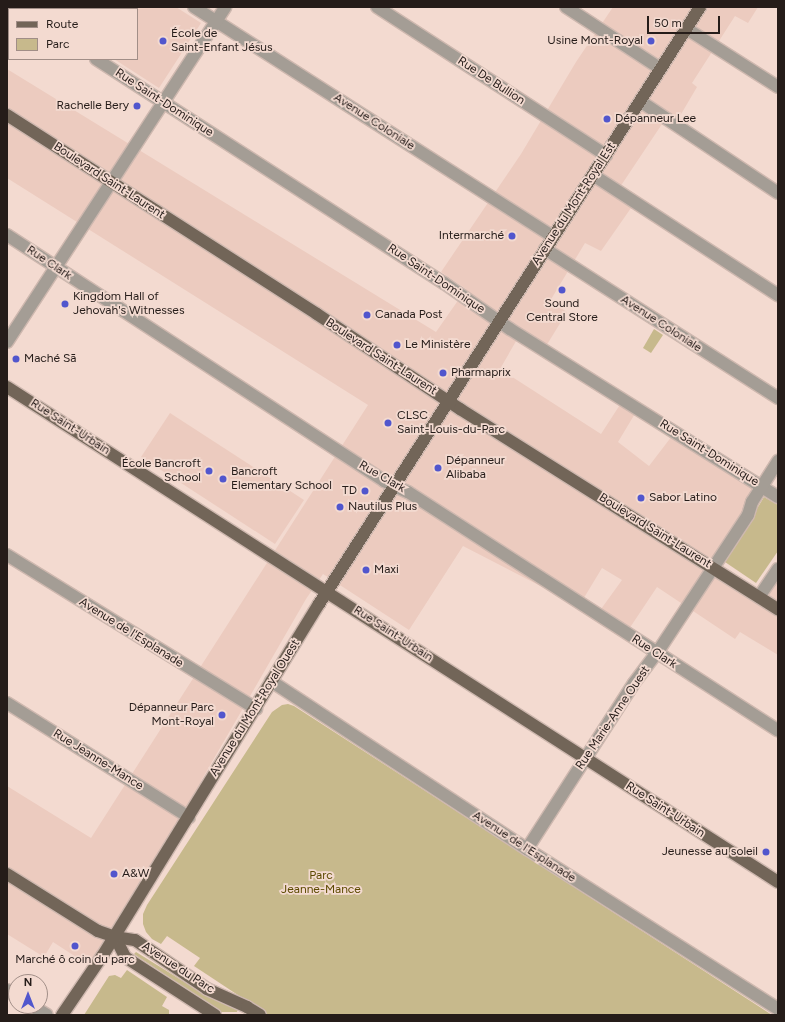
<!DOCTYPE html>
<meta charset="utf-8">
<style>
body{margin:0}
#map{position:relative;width:785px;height:1022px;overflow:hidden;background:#f3dad0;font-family:Figtree,sans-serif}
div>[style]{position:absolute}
.built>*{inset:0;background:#eccbbf}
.green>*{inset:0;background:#c7b98c}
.roads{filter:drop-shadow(1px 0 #ceb8af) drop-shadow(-1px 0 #ceb8af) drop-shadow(0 1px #ceb8af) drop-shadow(0 -1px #ceb8af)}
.minor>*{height:12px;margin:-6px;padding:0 6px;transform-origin:6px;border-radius:6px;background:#a49d95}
.major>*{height:12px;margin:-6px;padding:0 6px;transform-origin:6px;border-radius:6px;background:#726558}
.dots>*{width:11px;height:11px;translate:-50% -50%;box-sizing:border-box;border:2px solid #f3dad0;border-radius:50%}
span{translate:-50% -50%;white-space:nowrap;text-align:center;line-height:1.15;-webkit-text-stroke:3.5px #f3dad0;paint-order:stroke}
.poi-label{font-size:12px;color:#251c19}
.left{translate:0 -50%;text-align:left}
.right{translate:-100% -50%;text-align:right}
.street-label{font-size:12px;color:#251c19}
.park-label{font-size:12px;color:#5c4a01}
.frame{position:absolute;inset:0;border:8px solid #251c19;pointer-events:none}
.legend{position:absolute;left:8px;top:8px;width:130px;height:52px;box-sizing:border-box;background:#f3dad0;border:1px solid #a18e87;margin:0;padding:5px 7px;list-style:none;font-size:12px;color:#251c19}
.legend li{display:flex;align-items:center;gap:8px;height:20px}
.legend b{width:20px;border:1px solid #a18e87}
.north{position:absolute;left:8px;top:974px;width:40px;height:40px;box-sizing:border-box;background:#f3dad0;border:1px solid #a18e87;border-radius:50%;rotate:0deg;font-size:11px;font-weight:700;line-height:16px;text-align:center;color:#251c19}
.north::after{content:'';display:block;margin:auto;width:14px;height:18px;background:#5156cd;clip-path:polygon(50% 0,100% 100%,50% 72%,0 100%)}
.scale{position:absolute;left:647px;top:16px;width:73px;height:18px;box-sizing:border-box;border:2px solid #251c19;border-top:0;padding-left:5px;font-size:12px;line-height:14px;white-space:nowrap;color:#251c19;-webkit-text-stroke:3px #f3dad0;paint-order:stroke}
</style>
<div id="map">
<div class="built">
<div style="clip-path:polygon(33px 7px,176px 7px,201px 23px,159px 88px,114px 59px,137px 59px,137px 9px,36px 9px)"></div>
<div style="clip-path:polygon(613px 7px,758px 7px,748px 23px,735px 16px,692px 83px,697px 87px,677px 121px,668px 115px,620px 187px,638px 198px,601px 251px,585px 243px,550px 301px,567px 312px,543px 351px,519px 336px,500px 369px,601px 434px,625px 397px,639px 407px,618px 442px,649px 466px,672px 436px,757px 488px,705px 568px,761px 603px,778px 575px,778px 655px,740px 632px,735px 639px,657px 587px,625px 635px,596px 616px,622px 580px,602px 568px,579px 606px,463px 546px,409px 630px,323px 574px,306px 599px,201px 781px,189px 817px,93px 968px,53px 942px,44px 957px,7px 934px,7px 786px,91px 838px,368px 405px,7px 178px,7px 69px,436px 332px,466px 289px,441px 272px,521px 154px,576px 62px)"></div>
<div style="clip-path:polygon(170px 413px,304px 500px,275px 544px,141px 457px)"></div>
</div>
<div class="green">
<div style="clip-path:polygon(654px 329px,663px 335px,651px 353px,643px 348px)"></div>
<div style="clip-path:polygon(764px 497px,778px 505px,778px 551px,756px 583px,725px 562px)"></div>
<div style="clip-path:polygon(288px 704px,294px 706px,772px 1015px,268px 1015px,194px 966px,200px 958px,167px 936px,161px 944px,152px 939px,146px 932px,143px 924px,143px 914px,147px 905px,272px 712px,282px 705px)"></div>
<div style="clip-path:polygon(136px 952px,207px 996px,238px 1009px,237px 1012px,221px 1012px,134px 954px)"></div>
<div style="clip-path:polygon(127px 970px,167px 997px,162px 1006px,169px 1010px,169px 1015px,84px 1015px,109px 976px,115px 975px,121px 978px)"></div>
</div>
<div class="roads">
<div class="minor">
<div style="left:16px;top:7px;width:4px;rotate:34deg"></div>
<div style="left:194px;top:7px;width:426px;rotate:32.6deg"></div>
<div style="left:377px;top:7px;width:273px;rotate:32.9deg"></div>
<div style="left:566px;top:7px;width:113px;rotate:33.1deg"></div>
<div style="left:687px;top:29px;width:108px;rotate:32.5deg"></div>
<div style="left:96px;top:59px;width:414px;rotate:32.8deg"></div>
<div style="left:444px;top:283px;width:80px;rotate:34.9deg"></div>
<div style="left:510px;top:329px;width:316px;rotate:32.1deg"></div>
<div style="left:640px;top:101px;width:166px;rotate:33.7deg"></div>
<div style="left:593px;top:175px;width:221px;rotate:33deg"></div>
<div style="left:7px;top:235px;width:450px;rotate:33.1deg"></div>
<div style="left:384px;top:481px;width:26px;rotate:25deg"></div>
<div style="left:408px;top:492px;width:440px;rotate:32.8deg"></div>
<div style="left:545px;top:249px;width:277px;rotate:32.6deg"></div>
<div style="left:7px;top:342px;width:400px;rotate:-56.9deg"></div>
<div style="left:7px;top:555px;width:293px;rotate:31.7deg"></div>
<div style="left:759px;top:597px;width:34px;rotate:-56deg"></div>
<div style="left:271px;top:681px;width:306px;rotate:33.3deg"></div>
<div style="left:527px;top:849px;width:298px;rotate:32.5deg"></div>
<div style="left:7px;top:703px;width:215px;rotate:32.1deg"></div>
<div style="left:527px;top:849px;width:197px;rotate:-57.2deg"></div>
<div style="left:634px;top:683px;width:38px;rotate:-53deg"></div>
<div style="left:657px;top:653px;width:165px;rotate:-56.6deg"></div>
<div style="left:748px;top:515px;width:14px;rotate:-73deg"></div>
<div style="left:752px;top:502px;width:49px;rotate:-57.6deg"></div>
<div style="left:7px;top:990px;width:11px;rotate:34deg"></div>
<div style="left:32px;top:1006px;width:17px;rotate:31deg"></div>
</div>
<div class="major">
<div style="left:7px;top:115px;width:368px;rotate:32.7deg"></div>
<div style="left:317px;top:314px;width:172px;rotate:33.6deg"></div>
<div style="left:460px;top:409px;width:376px;rotate:32.2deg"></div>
<div style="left:7px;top:387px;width:916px;rotate:32.7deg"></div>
<div style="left:7px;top:874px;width:107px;rotate:32.1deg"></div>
<div style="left:98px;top:931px;width:18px;rotate:19deg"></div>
<div style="left:115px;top:937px;width:20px;rotate:9deg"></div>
<div style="left:135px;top:940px;width:87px;rotate:34.2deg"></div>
<div style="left:207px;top:989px;width:44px;rotate:24.2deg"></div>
<div style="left:247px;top:1007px;width:15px;rotate:32deg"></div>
<div style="left:115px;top:937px;width:22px;rotate:63deg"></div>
<div style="left:125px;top:957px;width:107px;rotate:32.8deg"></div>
<div style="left:62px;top:1015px;width:73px;rotate:-55.7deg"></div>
<div style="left:103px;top:955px;width:412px;rotate:-58.4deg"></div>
<div style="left:319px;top:604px;width:708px;rotate:-57.45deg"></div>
</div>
</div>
<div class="dots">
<div style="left:163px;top:41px;background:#5156cd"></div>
<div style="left:651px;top:41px;background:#5156cd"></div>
<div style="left:137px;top:106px;background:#5156cd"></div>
<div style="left:607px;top:119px;background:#5156cd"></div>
<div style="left:512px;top:236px;background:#5156cd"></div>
<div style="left:562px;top:290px;background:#5156cd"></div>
<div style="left:65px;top:304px;background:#5156cd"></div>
<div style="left:367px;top:315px;background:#5156cd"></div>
<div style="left:397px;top:345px;background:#5156cd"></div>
<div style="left:16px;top:359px;background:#5156cd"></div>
<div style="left:443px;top:373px;background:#5156cd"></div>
<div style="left:388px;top:423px;background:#5156cd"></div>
<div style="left:438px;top:468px;background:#5156cd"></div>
<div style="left:209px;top:471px;background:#5156cd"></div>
<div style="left:223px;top:479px;background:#5156cd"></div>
<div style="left:365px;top:491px;background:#5156cd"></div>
<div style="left:641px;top:498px;background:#5156cd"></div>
<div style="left:340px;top:507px;background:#5156cd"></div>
<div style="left:366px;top:570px;background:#5156cd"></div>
<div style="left:222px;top:715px;background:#5156cd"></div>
<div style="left:766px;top:852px;background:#5156cd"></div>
<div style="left:114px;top:874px;background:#5156cd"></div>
<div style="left:75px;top:946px;background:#5156cd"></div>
</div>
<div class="poi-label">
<span class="left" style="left:171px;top:41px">École de<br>Saint-Enfant Jésus</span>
<span class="right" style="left:643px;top:41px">Usine Mont-Royal</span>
<span class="right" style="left:129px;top:106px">Rachelle Bery</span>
<span class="left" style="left:615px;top:119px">Dépanneur Lee</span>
<span class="right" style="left:504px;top:236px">Intermarché</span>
<span class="left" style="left:73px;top:304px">Kingdom Hall of<br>Jehovah's Witnesses</span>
<span style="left:562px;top:311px">Sound<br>Central Store</span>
<span class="left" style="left:375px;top:315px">Canada Post</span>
<span class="left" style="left:405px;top:345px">Le Ministère</span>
<span class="left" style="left:24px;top:359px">Maché Sā</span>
<span class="left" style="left:451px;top:373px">Pharmaprix</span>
<span class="left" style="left:397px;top:423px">CLSC<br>Saint-Louis-du-Parc</span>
<span class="left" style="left:446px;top:468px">Dépanneur<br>Alibaba</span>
<span class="right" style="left:201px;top:471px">École Bancroft<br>School</span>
<span class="left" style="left:231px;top:479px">Bancroft<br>Elementary School</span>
<span class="right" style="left:357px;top:491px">TD</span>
<span class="left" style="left:649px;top:498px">Sabor Latino</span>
<span class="left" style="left:348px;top:507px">Nautilus Plus</span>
<span class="left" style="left:374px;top:570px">Maxi</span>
<span class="right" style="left:214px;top:715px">Dépanneur Parc<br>Mont-Royal</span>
<span class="right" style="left:758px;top:852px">Jeunesse au soleil</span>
<span class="left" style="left:122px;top:874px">A&amp;W</span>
<span style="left:75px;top:960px">Marché ô coin du parc</span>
</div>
<div class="street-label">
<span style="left:491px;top:81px;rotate:33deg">Rue De Bullion</span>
<span style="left:164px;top:103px;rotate:33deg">Rue Saint-Dominique</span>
<span style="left:374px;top:122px;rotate:33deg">Avenue Coloniale</span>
<span style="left:109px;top:181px;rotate:33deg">Boulevard Saint-Laurent</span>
<span style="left:574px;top:204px;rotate:-57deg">Avenue du Mont-Royal Est</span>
<span style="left:49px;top:263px;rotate:34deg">Rue Clark</span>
<span style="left:436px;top:279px;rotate:34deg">Rue Saint-Dominique</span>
<span style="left:661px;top:324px;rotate:33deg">Avenue Coloniale</span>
<span style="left:381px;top:357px;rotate:33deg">Boulevard Saint-Laurent</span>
<span style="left:70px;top:427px;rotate:33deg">Rue Saint-Urbain</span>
<span style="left:709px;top:453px;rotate:32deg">Rue Saint-Dominique</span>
<span style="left:382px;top:477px;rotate:30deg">Rue Clark</span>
<span style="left:655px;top:531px;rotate:32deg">Boulevard Saint-Laurent</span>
<span style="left:131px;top:633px;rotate:32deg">Avenue de l'Esplanade</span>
<span style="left:393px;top:634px;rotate:33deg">Rue Saint-Urbain</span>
<span style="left:654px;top:652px;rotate:33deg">Rue Clark</span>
<span style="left:255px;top:708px;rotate:-58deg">Avenue du Mont-Royal Ouest</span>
<span style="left:613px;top:718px;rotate:-56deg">Rue Marie-Anne Ouest</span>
<span style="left:98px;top:760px;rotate:32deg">Rue Jeanne-Mance</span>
<span style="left:665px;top:810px;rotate:33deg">Rue Saint-Urbain</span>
<span style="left:524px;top:847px;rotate:33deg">Avenue de l'Esplanade</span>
<span style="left:178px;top:968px;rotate:33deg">Avenue du Parc</span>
</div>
<div class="park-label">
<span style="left:321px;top:883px">Parc<br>Jeanne-Mance</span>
</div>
<div class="frame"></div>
<ul class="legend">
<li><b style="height:5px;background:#726558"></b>Route</li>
<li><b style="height:11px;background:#c7b98c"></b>Parc</li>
</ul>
<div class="north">N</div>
<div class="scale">50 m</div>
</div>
